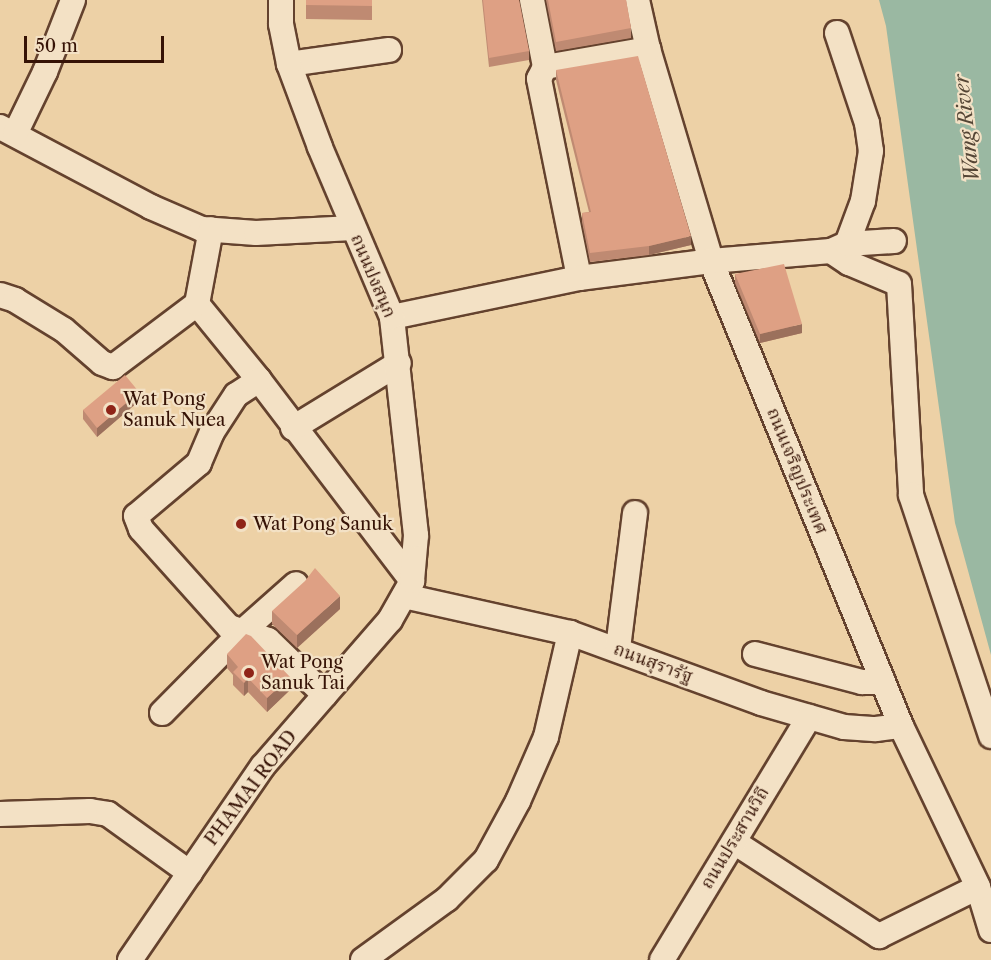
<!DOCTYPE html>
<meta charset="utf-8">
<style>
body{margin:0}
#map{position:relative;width:991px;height:960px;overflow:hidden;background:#edd1a6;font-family:"Libre Caslon Text","Noto Serif Thai",serif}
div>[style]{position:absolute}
.water>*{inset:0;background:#9ab8a2}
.roads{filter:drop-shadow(2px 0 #64422e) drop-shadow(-2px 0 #64422e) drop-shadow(0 2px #64422e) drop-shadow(0 -2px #64422e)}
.minor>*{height:24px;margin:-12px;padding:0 12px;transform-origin:12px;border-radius:12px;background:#f3e1c5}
.wall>*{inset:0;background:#bf8a72}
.shaded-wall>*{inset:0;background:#9b705c}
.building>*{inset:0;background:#dea084}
.dots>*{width:16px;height:16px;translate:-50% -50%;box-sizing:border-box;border:3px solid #f3e1c5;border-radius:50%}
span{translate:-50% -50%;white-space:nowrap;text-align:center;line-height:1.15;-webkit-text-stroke:4.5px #f3e1c5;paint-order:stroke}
.street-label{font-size:18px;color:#361306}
.poi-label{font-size:18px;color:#361306}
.left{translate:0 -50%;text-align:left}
.water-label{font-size:20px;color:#544535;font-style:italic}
.scale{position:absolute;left:24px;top:36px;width:140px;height:27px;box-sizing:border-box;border:3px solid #361306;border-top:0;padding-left:8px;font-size:18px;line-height:21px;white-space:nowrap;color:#361306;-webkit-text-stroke:4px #f3e1c5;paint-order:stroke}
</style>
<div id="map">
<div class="water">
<div style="clip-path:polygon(879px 0,991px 0,991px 655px,955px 523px,886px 26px)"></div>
</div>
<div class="roads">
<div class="minor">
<div style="left:532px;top:0;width:68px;rotate:79deg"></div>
<div style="left:545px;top:67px;width:13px;rotate:117deg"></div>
<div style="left:539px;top:79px;width:203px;rotate:78.6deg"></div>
<div style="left:637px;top:0;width:50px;rotate:77.3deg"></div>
<div style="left:648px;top:49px;width:221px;rotate:73.4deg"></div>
<div style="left:711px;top:261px;width:502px;rotate:67.77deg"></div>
<div style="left:901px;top:726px;width:178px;rotate:64.4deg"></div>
<div style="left:978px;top:887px;width:45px;rotate:73.2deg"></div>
<div style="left:837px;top:33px;width:95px;rotate:71.6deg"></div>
<div style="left:867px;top:123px;width:28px;rotate:82deg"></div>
<div style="left:871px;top:151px;width:51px;rotate:99.1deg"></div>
<div style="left:863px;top:201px;width:46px;rotate:110.4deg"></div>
<div style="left:289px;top:64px;width:101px;rotate:-8deg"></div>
<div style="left:545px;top:67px;width:105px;rotate:-9.9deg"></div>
<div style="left:0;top:127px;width:171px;rotate:27.9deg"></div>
<div style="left:151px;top:207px;width:56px;rotate:23.3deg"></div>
<div style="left:202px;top:229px;width:54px;rotate:4.2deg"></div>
<div style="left:256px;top:233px;width:97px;rotate:-3deg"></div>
<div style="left:15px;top:134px;width:69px;rotate:-64.2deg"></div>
<div style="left:45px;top:72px;width:77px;rotate:-68.7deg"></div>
<div style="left:831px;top:251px;width:22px;rotate:34deg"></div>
<div style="left:849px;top:263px;width:54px;rotate:22.8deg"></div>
<div style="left:899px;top:284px;width:211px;rotate:86.7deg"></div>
<div style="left:911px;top:495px;width:254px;rotate:71.6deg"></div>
<div style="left:0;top:295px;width:16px;rotate:18deg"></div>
<div style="left:15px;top:300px;width:57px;rotate:31.5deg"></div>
<div style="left:64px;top:330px;width:50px;rotate:41deg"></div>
<div style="left:102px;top:363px;width:12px;rotate:20deg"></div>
<div style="left:113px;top:367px;width:105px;rotate:-36.9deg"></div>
<div style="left:197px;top:304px;width:98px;rotate:50.8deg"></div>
<div style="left:259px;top:380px;width:253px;rotate:52.7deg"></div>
<div style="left:197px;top:304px;width:76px;rotate:-79.4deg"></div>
<div style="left:392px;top:317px;width:191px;rotate:-11.8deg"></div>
<div style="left:579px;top:278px;width:133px;rotate:-7.3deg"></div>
<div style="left:711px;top:261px;width:120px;rotate:-4.8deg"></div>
<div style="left:831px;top:251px;width:17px;rotate:-24deg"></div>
<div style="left:847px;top:244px;width:47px;rotate:-3.7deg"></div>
<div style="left:259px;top:380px;width:27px;rotate:147deg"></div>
<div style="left:236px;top:395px;width:44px;rotate:123deg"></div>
<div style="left:212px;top:432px;width:34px;rotate:113deg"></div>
<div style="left:199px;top:463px;width:82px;rotate:139.9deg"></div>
<div style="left:136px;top:516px;width:14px;rotate:69deg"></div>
<div style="left:141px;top:529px;width:132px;rotate:48.1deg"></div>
<div style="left:229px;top:627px;width:41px;rotate:18.4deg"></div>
<div style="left:268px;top:640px;width:79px;rotate:44deg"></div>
<div style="left:293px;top:428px;width:124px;rotate:-31.5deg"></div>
<div style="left:404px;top:596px;width:170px;rotate:12.6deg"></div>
<div style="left:570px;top:633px;width:203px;rotate:20.1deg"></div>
<div style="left:761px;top:703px;width:86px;rotate:16.1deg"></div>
<div style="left:844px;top:727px;width:32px;rotate:4deg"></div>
<div style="left:876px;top:729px;width:25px;rotate:-7deg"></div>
<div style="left:618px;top:648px;width:136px;rotate:-82.8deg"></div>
<div style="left:755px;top:654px;width:111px;rotate:14.7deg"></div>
<div style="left:862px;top:682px;width:21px"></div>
<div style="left:162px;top:713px;width:114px;rotate:-45.4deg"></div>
<div style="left:242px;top:632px;width:72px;rotate:-41.6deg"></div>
<div style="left:0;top:814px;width:90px;rotate:-1.9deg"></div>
<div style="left:90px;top:811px;width:18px;rotate:9deg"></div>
<div style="left:108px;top:814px;width:101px;rotate:35.7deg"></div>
<div style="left:734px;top:842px;width:173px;rotate:33deg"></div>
<div style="left:879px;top:936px;width:110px;rotate:-26.3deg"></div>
<div style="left:130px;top:960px;width:235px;rotate:-55.6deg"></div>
<div style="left:263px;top:766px;width:194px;rotate:-49deg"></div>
<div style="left:390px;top:620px;width:45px;rotate:-60.6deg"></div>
<div style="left:412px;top:581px;width:46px;rotate:-85deg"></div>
<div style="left:416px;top:535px;width:219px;rotate:-96.3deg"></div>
<div style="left:392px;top:317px;width:185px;rotate:-113deg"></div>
<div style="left:320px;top:147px;width:89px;rotate:-110.5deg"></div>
<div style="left:289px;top:64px;width:41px;rotate:-101.3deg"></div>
<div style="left:281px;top:24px;width:24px;rotate:-90deg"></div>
<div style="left:363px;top:960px;width:104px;rotate:-36deg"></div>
<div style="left:447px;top:899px;width:55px;rotate:-45deg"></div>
<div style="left:486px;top:860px;width:67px;rotate:-61.5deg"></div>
<div style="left:518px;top:801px;width:70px;rotate:-66.4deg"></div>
<div style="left:546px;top:737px;width:107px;rotate:-77deg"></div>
<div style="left:662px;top:960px;width:284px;rotate:-58.8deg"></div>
</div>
</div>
<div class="wall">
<div style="clip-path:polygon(306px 0,372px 0,372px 20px,306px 19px)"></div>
<div style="clip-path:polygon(482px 0,519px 0,529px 51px,529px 60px,489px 67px)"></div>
<div style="clip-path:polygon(546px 0,626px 0,631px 28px,631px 38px,556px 51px)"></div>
<div style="clip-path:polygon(556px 70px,691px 245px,649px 255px,590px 262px,582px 222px,582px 213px,589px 212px,556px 80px)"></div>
<div style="clip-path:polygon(735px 274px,802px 333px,760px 343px,735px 283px)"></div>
<div style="clip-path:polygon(139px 401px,97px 437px,83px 419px,83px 410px)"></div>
<div style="clip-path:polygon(340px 609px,297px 648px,272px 624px,272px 611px)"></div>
<div style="clip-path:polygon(227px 654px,290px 690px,267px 712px,248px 692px,244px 696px,233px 685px,233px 675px,227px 668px)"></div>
</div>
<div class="shaded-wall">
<div style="clip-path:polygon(691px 236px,691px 245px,649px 255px,649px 246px)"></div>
<div style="clip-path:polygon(802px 324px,802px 333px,760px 343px,760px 334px)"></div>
<div style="clip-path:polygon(139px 392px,139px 401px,97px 437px,97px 428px)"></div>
<div style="clip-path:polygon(340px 596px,340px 609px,297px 648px,297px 635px)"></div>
<div style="clip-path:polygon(290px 677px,290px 690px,267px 712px,267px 698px)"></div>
<div style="clip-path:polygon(248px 678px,248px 692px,244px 696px,244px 683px)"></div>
</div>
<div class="building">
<div style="clip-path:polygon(306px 0,372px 0,372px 6px,306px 5px)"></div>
<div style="clip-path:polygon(483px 0,519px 0,529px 51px,489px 58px)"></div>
<div style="clip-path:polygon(548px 0,626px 0,631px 28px,556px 42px)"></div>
<div style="clip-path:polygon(638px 56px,691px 236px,649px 246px,590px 253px,582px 213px,591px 212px,556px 70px)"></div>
<div style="clip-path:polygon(784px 264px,802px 324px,760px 334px,735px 274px)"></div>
<div style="clip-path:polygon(125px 375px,139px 392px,97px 428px,83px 410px)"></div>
<div style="clip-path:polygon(315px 568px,340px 596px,297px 635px,272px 611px,305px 581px)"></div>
<div style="clip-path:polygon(246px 634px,251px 636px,290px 677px,267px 698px,248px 678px,244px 683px,233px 672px,238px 667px,227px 654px)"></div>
</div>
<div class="dots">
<div style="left:111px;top:410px;background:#8f2418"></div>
<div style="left:241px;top:524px;background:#8f2418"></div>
<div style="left:249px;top:673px;background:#8f2418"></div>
</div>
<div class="street-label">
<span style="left:373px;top:276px;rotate:67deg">ถนนปงสนุก</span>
<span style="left:797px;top:471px;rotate:68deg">ถนนเจริญประเทศ</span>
<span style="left:653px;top:663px;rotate:21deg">ถนนสุรารัฐ</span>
<span style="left:251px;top:788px;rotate:-53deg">PHAMAI ROAD</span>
<span style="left:735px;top:838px;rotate:-59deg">ถนนประสานวิถี</span>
</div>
<div class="poi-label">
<span class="left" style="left:123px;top:410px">Wat Pong<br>Sanuk Nuea</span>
<span class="left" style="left:253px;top:524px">Wat Pong Sanuk</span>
<span class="left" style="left:261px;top:673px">Wat Pong<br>Sanuk Tai</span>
</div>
<div class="water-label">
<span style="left:967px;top:128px;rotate:-96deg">Wang River</span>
</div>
<div class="scale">50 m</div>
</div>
